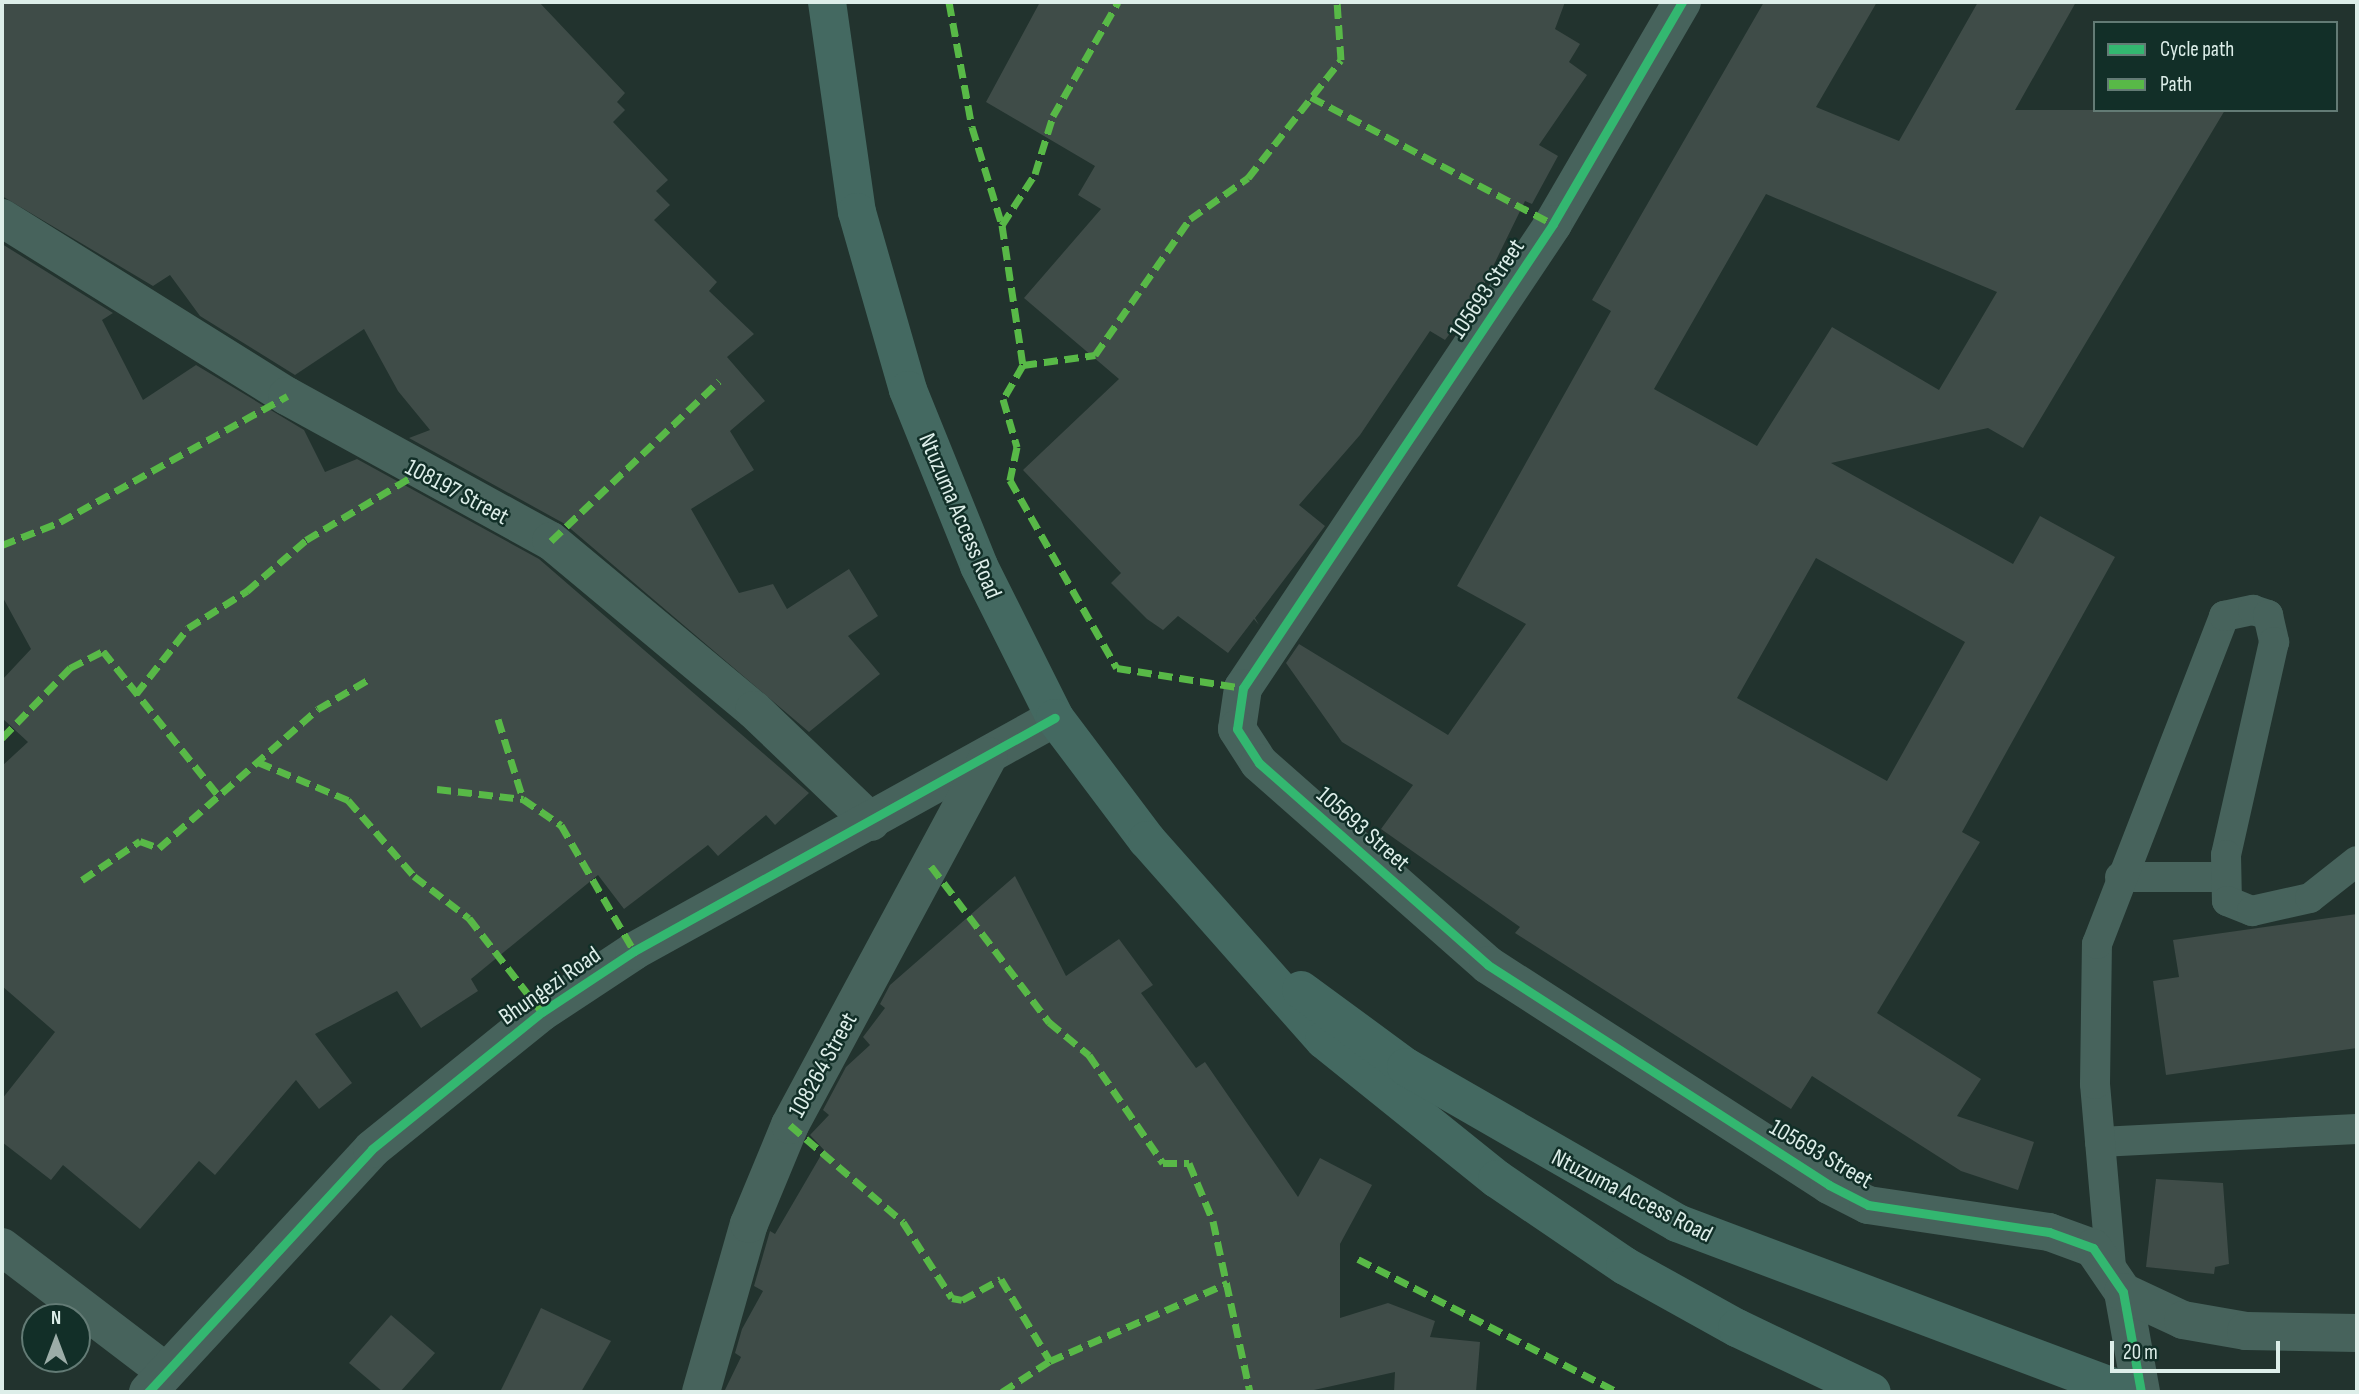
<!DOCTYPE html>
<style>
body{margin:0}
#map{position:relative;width:2359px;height:1394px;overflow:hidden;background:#22332e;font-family:"Sofia Sans Condensed",sans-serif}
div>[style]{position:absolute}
.building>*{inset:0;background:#3f4c48}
.lane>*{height:30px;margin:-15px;padding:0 15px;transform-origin:15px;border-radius:15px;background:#47635c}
.street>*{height:38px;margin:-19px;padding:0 19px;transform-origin:19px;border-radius:19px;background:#47635c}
.secondary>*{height:38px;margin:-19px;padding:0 19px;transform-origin:19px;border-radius:19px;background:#446961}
.quiet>*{height:7px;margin-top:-3.5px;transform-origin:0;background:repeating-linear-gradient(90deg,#58b947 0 14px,transparent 0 21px)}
.cycleway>*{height:9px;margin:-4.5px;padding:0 4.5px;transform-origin:4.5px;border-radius:4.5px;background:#33b770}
span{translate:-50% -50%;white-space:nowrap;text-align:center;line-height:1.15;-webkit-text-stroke:5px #122f28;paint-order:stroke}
.street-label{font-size:24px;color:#ddeee9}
.frame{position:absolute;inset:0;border:4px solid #ddeee9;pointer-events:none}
.legend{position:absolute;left:2093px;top:21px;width:245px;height:91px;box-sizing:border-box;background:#122f28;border:2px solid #637b75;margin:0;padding:9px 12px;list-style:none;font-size:21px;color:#ddeee9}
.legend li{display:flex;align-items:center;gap:14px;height:35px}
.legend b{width:35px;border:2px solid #637b75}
.north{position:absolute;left:21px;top:1303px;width:70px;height:70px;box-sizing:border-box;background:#122f28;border:2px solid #637b75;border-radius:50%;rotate:0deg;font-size:19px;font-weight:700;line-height:28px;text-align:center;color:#ddeee9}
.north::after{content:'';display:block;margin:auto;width:24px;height:32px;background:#9cada8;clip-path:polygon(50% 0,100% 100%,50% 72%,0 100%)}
.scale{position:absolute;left:2110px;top:1341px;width:170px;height:32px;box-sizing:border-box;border:4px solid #ddeee9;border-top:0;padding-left:9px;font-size:21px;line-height:24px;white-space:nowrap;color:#ddeee9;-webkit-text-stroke:5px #122f28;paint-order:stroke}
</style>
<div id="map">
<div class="building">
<div style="clip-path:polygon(2px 2px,539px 2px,625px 93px,617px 102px,625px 110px,613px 122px,668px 180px,656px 191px,670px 205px,654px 220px,717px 282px,709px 291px,754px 334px,727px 357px,765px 401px,730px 431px,754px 470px,691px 509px,739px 593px,773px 584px,787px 609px,849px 569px,878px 616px,848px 636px,880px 674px,809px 732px,565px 524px,409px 438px,430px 430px,398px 391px,364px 329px,295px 375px,200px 316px,170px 275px,153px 286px,2px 196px)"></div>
<div style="clip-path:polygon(1040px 2px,1565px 2px,1555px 29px,1580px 44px,1569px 62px,1587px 75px,1539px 145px,1558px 156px,1532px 204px,1525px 201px,1479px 295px,1445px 340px,1430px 331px,1360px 435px,1299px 505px,1325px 526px,1255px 618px,1259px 625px,1254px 619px,1228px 653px,1178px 616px,1163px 630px,1147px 619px,1111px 583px,1121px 573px,1023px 470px,1119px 379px,1024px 298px,1101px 209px,1078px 195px,1095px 166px,986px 102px)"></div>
<div style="clip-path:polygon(evenodd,1764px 2px,1877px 2px,1816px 107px,1899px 141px,1978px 2px,2076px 2px,2015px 110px,2225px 110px,2023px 448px,1988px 428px,1831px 463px,2013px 564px,2040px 516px,2115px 557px,1962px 832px,1980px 842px,1877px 1013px,1981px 1079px,1957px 1116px,2034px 1142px,2018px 1190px,1961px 1171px,1812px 1076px,1791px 1109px,1515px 933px,1520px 927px,1381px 829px,1413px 785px,1342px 742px,1286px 663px,1299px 644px,1448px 735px,1526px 624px,1457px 586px,1611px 311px,1592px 300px,1764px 2px,1766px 194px,1997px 292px,1939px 390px,1832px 327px,1757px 446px,1654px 389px,1766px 194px,1764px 2px,1816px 558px,1965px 642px,1887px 781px,1737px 698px,1816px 558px)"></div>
<div style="clip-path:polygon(2px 244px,113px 313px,102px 320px,143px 400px,196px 365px,304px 430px,325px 472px,357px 459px,539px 559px,809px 793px,775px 825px,766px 815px,718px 856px,708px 845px,624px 909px,598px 875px,471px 979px,478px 991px,421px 1028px,397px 991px,315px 1034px,352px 1083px,319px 1109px,296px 1080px,215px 1175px,199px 1161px,140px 1229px,63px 1165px,51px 1180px,2px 1142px,2px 1099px,55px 1032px,2px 986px,2px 766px,28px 742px,2px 718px,2px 680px,31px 649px,2px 596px)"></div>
<div style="clip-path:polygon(1015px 876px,1066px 976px,1119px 939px,1153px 985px,1141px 993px,1196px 1068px,1205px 1062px,1298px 1197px,1320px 1158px,1372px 1185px,1340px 1244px,1340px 1318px,1388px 1303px,1435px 1321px,1430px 1337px,1480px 1342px,1476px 1392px,1394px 1392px,1395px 1372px,1305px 1392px,724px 1392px,741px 1357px,735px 1353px,742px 1329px,763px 1291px,754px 1286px,770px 1231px,775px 1234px,824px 1150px,810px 1135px,829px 1115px,823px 1110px,846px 1067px,870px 1045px,863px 1037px,885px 1008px,880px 1004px,890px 985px)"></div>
<div style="clip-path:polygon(2357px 914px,2357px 1048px,2166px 1075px,2153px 981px,2179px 977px,2173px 940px)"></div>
<div style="clip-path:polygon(2156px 1179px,2223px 1183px,2229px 1264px,2215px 1267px,2214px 1274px,2146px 1267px)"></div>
<div style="clip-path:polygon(541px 1308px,611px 1341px,581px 1392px,500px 1392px)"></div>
<div style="clip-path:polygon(391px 1315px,435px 1353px,400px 1392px,383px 1392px,349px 1363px)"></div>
</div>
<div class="lane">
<div style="left:2120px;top:877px;width:103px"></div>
<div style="left:2100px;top:1142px;width:257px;rotate:-2.9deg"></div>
<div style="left:2111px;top:1267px;width:184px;rotate:-95deg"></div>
<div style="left:2095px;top:1084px;width:140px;rotate:-89.2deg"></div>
<div style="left:2097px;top:944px;width:352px;rotate:-68.8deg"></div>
<div style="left:2224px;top:616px;width:30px;rotate:-12deg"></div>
<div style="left:2253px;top:610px;width:16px;rotate:18deg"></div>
<div style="left:2268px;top:615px;width:28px;rotate:77deg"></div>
<div style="left:2274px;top:642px;width:218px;rotate:102.7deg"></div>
<div style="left:2226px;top:855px;width:46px;rotate:88.8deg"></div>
<div style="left:2227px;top:901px;width:27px;rotate:22deg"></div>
<div style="left:2252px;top:911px;width:59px;rotate:-12.6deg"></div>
<div style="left:2310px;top:898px;width:60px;rotate:-38.2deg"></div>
</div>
<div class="street">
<div style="left:1682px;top:2px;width:257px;rotate:120.2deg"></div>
<div style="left:1553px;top:224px;width:558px;rotate:123.75deg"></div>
<div style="left:1243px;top:688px;width:41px;rotate:98.3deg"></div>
<div style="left:1237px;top:729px;width:40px;rotate:57.1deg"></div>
<div style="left:1259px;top:763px;width:305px;rotate:41.4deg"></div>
<div style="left:1488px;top:965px;width:406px;rotate:32.8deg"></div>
<div style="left:1829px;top:1185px;width:44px;rotate:27.1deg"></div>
<div style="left:1868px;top:1205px;width:183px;rotate:8.5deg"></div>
<div style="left:2049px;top:1232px;width:47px;rotate:20deg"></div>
<div style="left:2093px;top:1248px;width:53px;rotate:55.7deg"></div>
<div style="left:2123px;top:1292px;width:102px;rotate:79.8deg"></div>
<div style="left:2px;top:218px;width:336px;rotate:32deg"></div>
<div style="left:287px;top:396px;width:301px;rotate:28.8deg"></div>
<div style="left:551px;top:541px;width:264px;rotate:39.8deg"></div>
<div style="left:754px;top:710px;width:162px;rotate:43.7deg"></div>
<div style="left:2px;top:1247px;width:206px;rotate:37.3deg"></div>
<div style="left:2123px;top:1292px;width:66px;rotate:25deg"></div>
<div style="left:2183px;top:1320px;width:64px;rotate:9.9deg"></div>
<div style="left:2246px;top:1331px;width:111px;rotate:1deg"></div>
<div style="left:148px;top:1392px;width:330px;rotate:-47.3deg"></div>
<div style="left:372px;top:1149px;width:218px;rotate:-38.9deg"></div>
<div style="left:542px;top:1012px;width:110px;rotate:-33.5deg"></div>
<div style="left:634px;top:951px;width:481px;rotate:-29deg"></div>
<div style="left:701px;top:1392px;width:175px;rotate:-74.1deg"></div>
<div style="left:749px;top:1224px;width:107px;rotate:-67.5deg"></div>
<div style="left:790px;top:1125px;width:419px;rotate:-61.7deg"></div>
</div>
<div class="secondary">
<div style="left:827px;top:2px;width:212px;rotate:81.9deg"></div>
<div style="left:857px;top:212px;width:185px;rotate:74deg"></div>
<div style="left:908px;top:390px;width:190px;rotate:68deg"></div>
<div style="left:979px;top:566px;width:170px;rotate:63.4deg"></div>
<div style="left:1055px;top:718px;width:153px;rotate:53deg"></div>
<div style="left:1147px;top:840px;width:267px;rotate:48.5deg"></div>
<div style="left:1324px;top:1040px;width:222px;rotate:38.8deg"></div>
<div style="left:1497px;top:1179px;width:155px;rotate:34.2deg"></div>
<div style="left:1625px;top:1266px;width:128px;rotate:29deg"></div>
<div style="left:1737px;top:1328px;width:149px;rotate:25.4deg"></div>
<div style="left:1301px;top:990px;width:130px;rotate:36.3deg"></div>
<div style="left:1406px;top:1067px;width:313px;rotate:29.9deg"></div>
<div style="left:1677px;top:1223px;width:480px;rotate:20.6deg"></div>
</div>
<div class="quiet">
<div style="left:949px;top:2px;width:127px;rotate:79.6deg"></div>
<div style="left:972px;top:127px;width:102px;rotate:73deg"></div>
<div style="left:1002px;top:225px;width:142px;rotate:81.5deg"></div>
<div style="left:1023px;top:365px;width:39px;rotate:120deg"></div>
<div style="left:1003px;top:399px;width:50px;rotate:73.7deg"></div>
<div style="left:1017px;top:447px;width:34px;rotate:102deg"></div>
<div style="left:1010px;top:480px;width:216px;rotate:60.4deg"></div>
<div style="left:1117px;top:668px;width:128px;rotate:9deg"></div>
<div style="left:1311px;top:97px;width:273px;rotate:27.7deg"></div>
<div style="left:1002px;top:225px;width:61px;rotate:-57.1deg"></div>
<div style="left:1035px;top:174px;width:61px;rotate:-72.8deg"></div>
<div style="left:1053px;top:116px;width:131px;rotate:-60.3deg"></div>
<div style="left:1023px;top:365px;width:73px;rotate:-7.9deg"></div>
<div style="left:1095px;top:355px;width:166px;rotate:-55.1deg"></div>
<div style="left:1190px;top:219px;width:71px;rotate:-35.3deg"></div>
<div style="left:1248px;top:178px;width:150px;rotate:-51.8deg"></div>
<div style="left:1341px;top:60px;width:58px;rotate:-93.9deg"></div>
<div style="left:551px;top:541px;width:232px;rotate:-43.6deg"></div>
<div style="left:2px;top:545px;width:62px;rotate:-21.6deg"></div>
<div style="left:60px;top:522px;width:260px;rotate:-29deg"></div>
<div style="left:136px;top:694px;width:84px;rotate:-51.8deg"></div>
<div style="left:188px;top:628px;width:70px;rotate:-32.1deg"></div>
<div style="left:247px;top:591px;width:78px;rotate:-40.8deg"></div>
<div style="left:306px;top:540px;width:131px;rotate:-30.9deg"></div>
<div style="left:498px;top:719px;width:84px;rotate:72.6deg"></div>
<div style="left:2px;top:738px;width:98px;rotate:-45.8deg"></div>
<div style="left:70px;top:668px;width:37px;rotate:-27deg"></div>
<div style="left:103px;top:651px;width:184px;rotate:51.4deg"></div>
<div style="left:258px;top:762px;width:98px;rotate:22.9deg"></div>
<div style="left:348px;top:800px;width:101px;rotate:49deg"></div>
<div style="left:414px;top:876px;width:69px;rotate:37.4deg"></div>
<div style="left:469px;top:918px;width:119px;rotate:52.2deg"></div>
<div style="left:437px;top:789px;width:87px;rotate:6.6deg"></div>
<div style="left:523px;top:799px;width:46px;rotate:34.4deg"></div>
<div style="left:561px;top:825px;width:146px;rotate:59.9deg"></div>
<div style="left:931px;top:866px;width:196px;rotate:52.9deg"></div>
<div style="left:1049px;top:1022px;width:52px;rotate:39.5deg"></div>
<div style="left:1089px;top:1055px;width:131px;rotate:55.6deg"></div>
<div style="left:1163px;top:1163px;width:26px"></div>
<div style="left:1189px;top:1163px;width:63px;rotate:67.5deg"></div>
<div style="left:1213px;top:1221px;width:175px;rotate:77.8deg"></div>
<div style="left:82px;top:880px;width:70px;rotate:-33.9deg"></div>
<div style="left:140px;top:841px;width:20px;rotate:20deg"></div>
<div style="left:159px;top:848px;width:211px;rotate:-41.2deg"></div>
<div style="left:318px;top:709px;width:61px;rotate:-30.3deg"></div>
<div style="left:790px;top:1125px;width:149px;rotate:40.6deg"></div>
<div style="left:903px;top:1222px;width:90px;rotate:57.2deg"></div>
<div style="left:952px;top:1298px;width:10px;rotate:11deg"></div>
<div style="left:962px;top:1300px;width:44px;rotate:-28.3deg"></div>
<div style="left:1001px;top:1279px;width:96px;rotate:59.1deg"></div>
<div style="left:1358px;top:1259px;width:292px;rotate:27.1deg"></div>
<div style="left:1002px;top:1392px;width:57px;rotate:-32.9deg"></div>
<div style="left:1050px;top:1361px;width:194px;rotate:-23.7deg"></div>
</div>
<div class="cycleway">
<div style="left:1682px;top:2px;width:257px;rotate:120.2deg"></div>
<div style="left:1553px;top:224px;width:558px;rotate:123.75deg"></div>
<div style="left:1243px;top:688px;width:41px;rotate:98.3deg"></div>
<div style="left:1237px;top:729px;width:40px;rotate:57.1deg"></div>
<div style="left:1259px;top:763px;width:305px;rotate:41.4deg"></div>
<div style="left:1488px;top:965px;width:406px;rotate:32.8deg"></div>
<div style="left:1829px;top:1185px;width:44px;rotate:27.1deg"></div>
<div style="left:1868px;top:1205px;width:183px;rotate:8.5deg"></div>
<div style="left:2049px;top:1232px;width:47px;rotate:20deg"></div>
<div style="left:2093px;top:1248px;width:53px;rotate:55.7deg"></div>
<div style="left:2123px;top:1292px;width:102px;rotate:79.8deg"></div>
<div style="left:148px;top:1392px;width:330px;rotate:-47.3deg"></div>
<div style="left:372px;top:1149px;width:218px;rotate:-38.9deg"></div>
<div style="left:542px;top:1012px;width:110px;rotate:-33.5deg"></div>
<div style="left:634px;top:951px;width:481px;rotate:-29deg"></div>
</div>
<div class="street-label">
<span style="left:1487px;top:289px;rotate:-56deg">105693 Street</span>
<span style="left:457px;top:492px;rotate:28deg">108197 Street</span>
<span style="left:960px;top:516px;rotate:67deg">Ntuzuma Access Road</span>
<span style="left:1363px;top:829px;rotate:41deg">105693 Street</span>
<span style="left:550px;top:986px;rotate:-35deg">Bhungezi Road</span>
<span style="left:823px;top:1065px;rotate:-61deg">108264 Street</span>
<span style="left:1821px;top:1154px;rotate:30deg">105693 Street</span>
<span style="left:1632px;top:1196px;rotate:27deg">Ntuzuma Access Road</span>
</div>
<div class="frame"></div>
<ul class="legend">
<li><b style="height:9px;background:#33b770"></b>Cycle path</li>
<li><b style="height:9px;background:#58b947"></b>Path</li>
</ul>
<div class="north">N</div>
<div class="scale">20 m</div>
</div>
